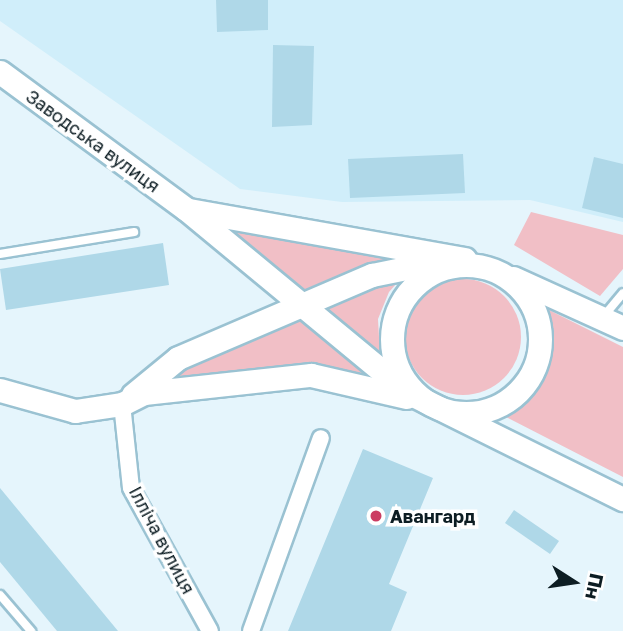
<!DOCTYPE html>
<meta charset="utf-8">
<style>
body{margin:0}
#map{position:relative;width:623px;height:631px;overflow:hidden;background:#e5f5fc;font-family:"Golos Text",sans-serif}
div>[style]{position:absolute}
.built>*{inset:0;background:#d0eefa}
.green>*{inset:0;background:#f1bfc6}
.round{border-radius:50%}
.building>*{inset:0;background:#afd8e8}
.roads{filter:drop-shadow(2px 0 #9ac2d2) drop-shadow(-2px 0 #9ac2d2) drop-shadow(0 2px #9ac2d2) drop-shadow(0 -2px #9ac2d2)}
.lane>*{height:8px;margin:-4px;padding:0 4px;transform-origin:4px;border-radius:4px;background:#fff}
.street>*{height:16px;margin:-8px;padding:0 8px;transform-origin:8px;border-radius:8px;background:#fff}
.secondary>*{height:23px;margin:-11.5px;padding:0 11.5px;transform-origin:11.5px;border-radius:11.5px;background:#fff}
.secondary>.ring{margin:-11.5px;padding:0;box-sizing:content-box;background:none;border:23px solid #fff;border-radius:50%}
.dots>*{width:19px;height:19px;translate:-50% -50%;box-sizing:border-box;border:4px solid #fff;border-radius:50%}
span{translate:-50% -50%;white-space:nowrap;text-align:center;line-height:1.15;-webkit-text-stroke:7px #fff;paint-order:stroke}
.street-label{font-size:18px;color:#0d1d23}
.poi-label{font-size:18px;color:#0d1d23;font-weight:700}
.left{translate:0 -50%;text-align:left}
.north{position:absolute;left:539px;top:547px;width:70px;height:70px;-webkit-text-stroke:5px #fff;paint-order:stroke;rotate:102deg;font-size:19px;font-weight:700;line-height:28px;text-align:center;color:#0d1d23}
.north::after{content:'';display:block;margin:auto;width:24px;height:32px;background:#0d1d23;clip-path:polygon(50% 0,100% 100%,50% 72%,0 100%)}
</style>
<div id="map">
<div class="built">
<div style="clip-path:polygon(0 0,623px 0,623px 222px,530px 200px,342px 202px,240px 189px,0 21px)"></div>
</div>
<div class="green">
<div style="clip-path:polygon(531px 212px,623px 235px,623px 269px,600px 296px,514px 245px)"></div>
<div style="clip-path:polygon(222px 225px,399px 258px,372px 265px,308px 295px)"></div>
<div style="clip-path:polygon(404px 275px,389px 292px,378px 319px,380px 355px,323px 307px)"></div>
<div class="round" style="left:405px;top:279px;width:116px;height:116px"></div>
<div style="clip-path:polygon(543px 307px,623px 347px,623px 477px,500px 414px,530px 392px,544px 369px,549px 336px)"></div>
<div style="clip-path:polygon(306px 317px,380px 379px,139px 384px)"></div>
</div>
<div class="building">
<div style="clip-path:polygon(216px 0,268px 0,268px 30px,217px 32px)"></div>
<div style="clip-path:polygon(273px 45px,314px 46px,312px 125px,272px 127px)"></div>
<div style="clip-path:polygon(463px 154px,465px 193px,350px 198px,348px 159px)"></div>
<div style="clip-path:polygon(594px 157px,623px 164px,623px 218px,582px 208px)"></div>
<div style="clip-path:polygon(163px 243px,169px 285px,6px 310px,0 269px)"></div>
<div style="clip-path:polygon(363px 449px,433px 478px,389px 584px,407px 592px,391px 631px,288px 631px)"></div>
<div style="clip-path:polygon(0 488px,118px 631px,57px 631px,0 562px)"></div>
<div style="clip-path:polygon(514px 510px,559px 541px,550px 554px,505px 523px)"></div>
</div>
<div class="roads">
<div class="lane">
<div style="left:0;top:254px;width:136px;rotate:-9.3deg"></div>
<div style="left:603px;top:317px;width:31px;rotate:-50deg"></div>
<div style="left:0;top:595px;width:48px;rotate:49.3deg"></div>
</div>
<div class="street">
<div style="left:122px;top:404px;width:84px;rotate:83.9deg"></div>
<div style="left:131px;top:488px;width:163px;rotate:61.1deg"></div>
<div style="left:251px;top:631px;width:205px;rotate:-70.1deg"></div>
</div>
<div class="secondary">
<div style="left:0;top:72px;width:231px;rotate:36.4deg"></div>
<div style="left:186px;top:209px;width:287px;rotate:39.6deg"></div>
<div style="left:407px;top:392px;width:241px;rotate:26.4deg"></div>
<div style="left:189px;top:210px;width:280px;rotate:10.1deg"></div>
<div class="ring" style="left:392px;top:265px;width:125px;height:125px"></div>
<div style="left:513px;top:278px;width:121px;rotate:24.4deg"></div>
<div style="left:0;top:390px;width:78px;rotate:15.6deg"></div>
<div style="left:75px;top:411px;width:48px;rotate:-8.5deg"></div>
<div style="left:122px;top:404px;width:25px;rotate:-27deg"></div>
<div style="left:144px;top:393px;width:168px;rotate:-6.2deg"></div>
<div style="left:311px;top:375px;width:98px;rotate:13deg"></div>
<div style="left:133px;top:395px;width:58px;rotate:-39.4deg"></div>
<div style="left:178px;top:358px;width:211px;rotate:-23.2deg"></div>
<div style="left:372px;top:275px;width:70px;rotate:-11.5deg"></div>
</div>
</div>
<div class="dots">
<div style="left:376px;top:516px;background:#cb3c62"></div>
</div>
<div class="street-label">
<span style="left:93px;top:141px;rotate:36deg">Заводська вулиця</span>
<span style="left:162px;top:540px;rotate:62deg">Ілліча вулиця</span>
</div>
<div class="poi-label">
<span class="left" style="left:390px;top:516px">Авангард</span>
</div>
<div class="north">Пн</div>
</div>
